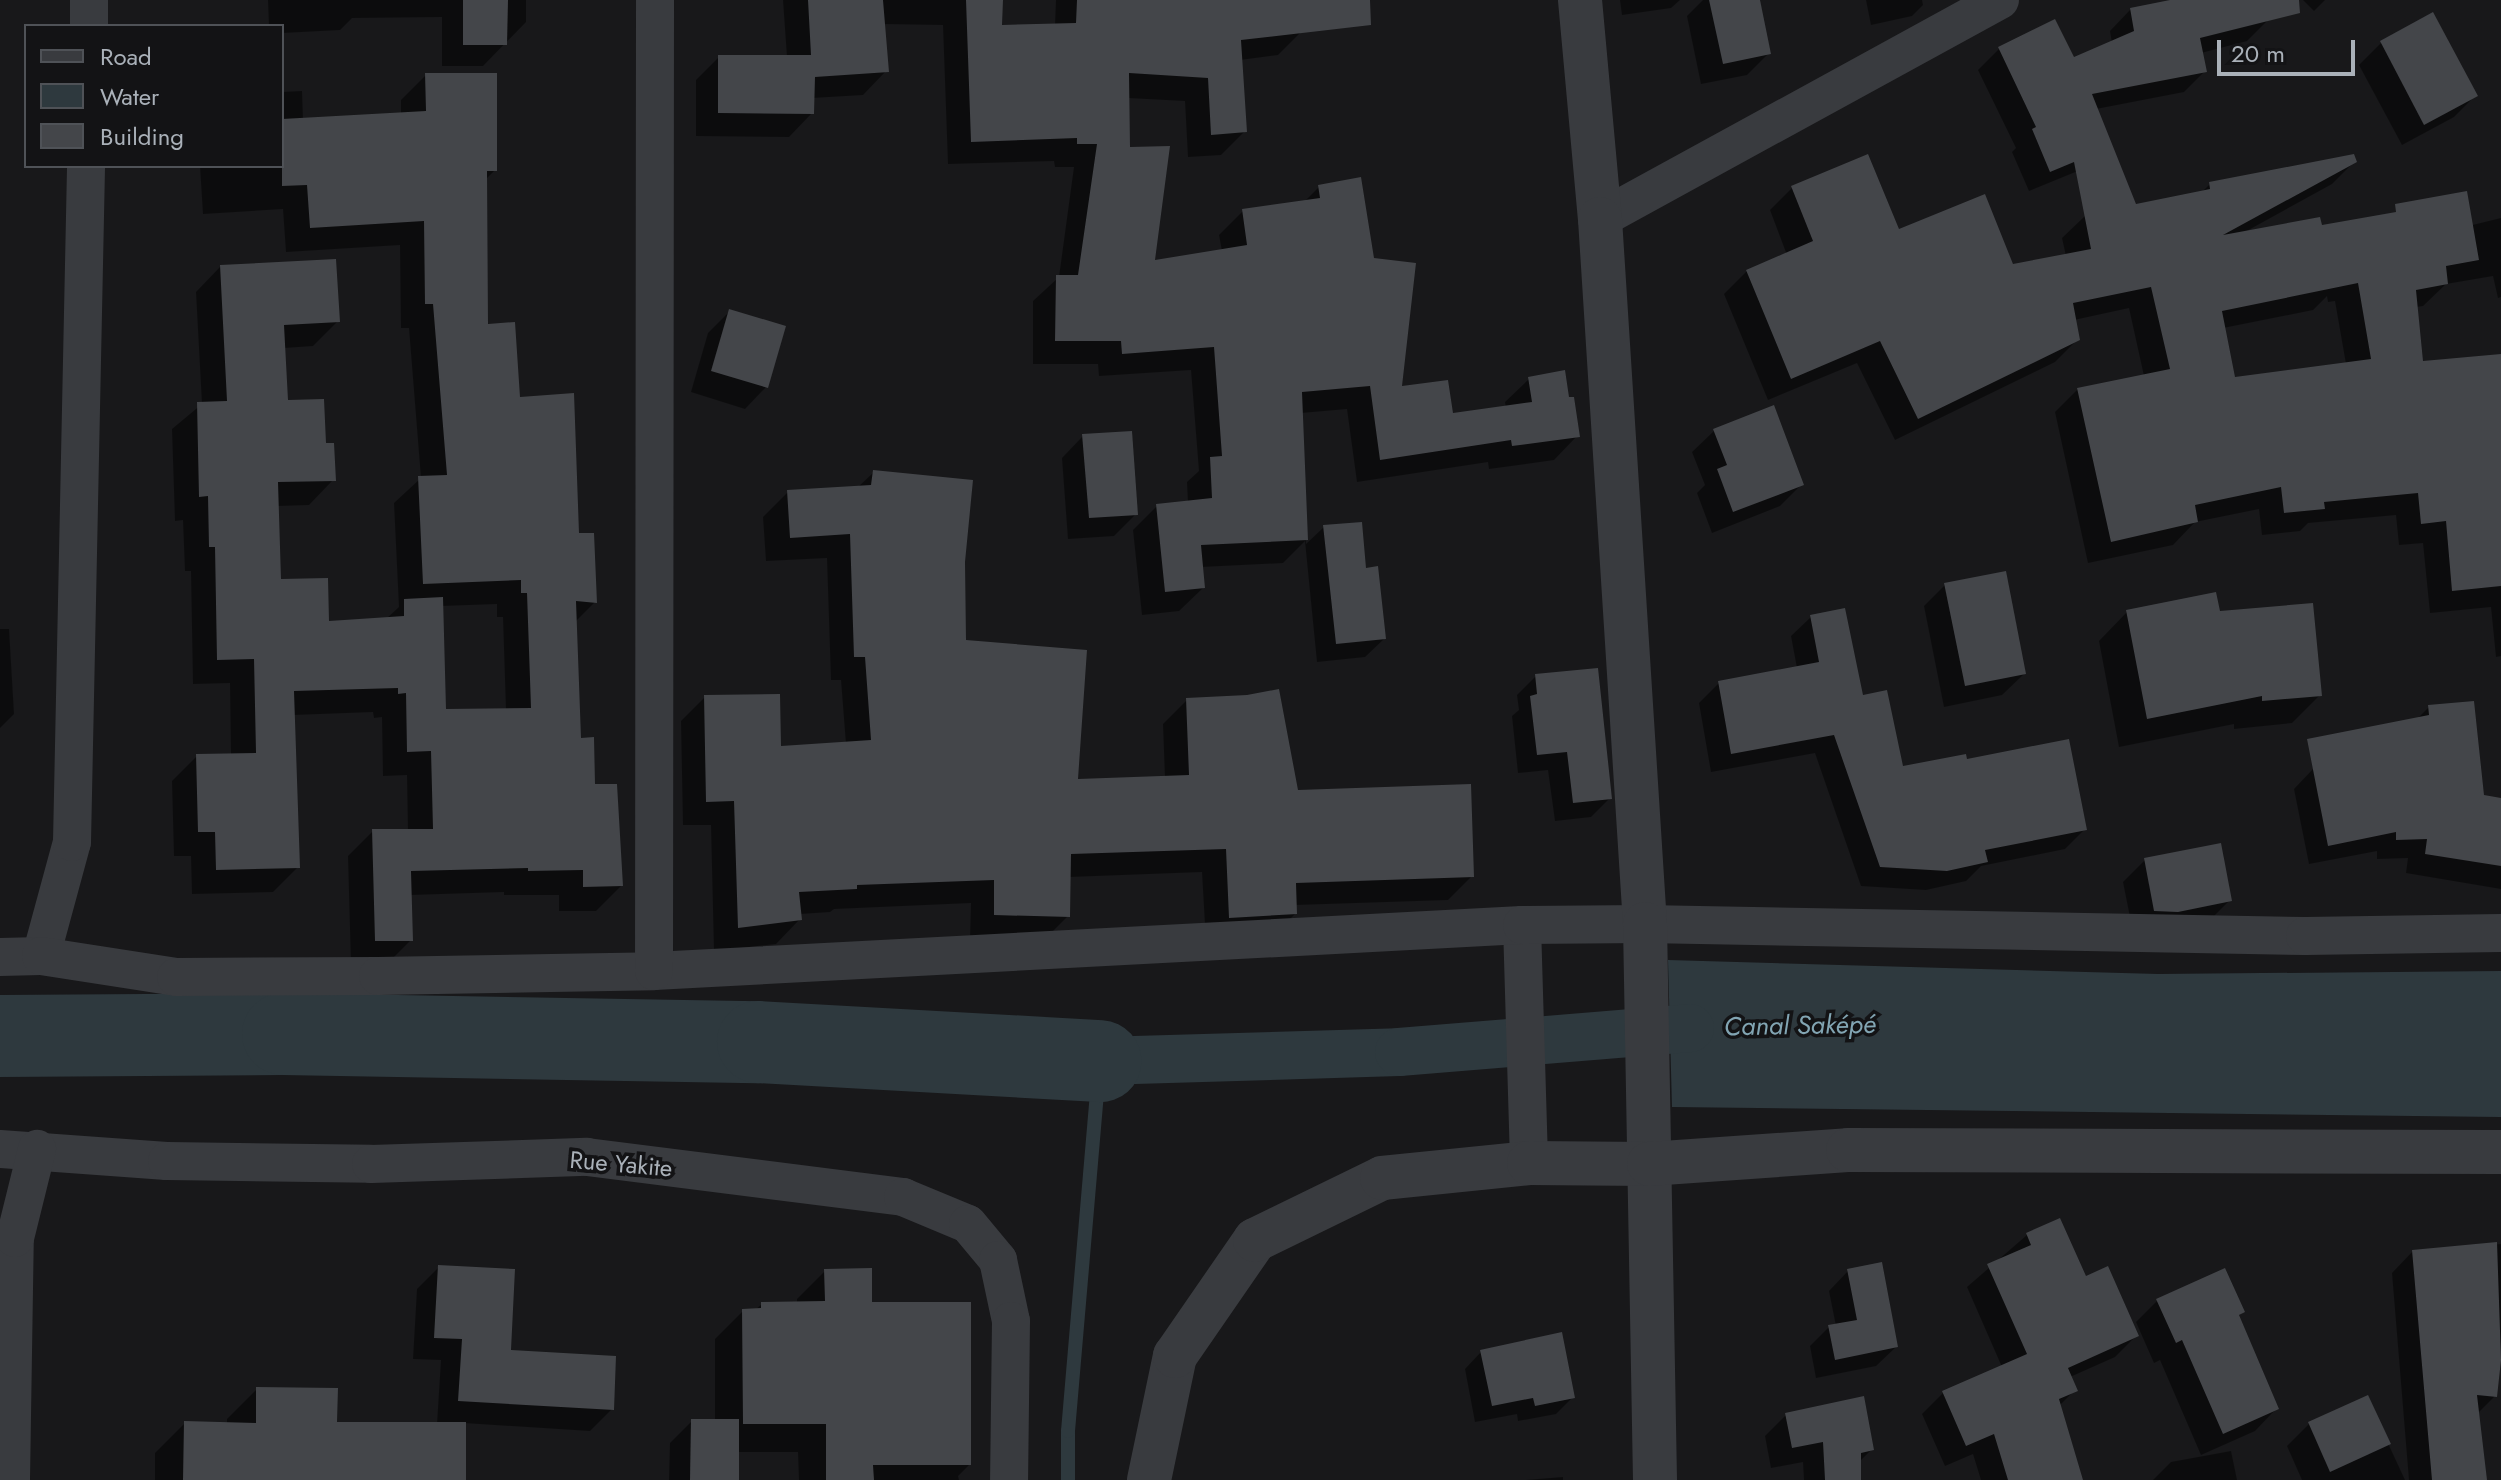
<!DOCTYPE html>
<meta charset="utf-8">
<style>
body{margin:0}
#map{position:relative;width:2501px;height:1480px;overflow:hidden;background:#18181a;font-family:Jost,sans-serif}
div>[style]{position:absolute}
.water>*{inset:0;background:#2e393e}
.shadow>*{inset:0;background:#0007}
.stream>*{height:14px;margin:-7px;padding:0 7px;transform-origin:7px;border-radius:7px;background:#2e393e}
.canal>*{height:48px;margin:-24px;padding:0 24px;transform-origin:24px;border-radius:24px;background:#2e393e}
.river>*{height:82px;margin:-41px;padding:0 41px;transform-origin:41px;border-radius:41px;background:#2e393e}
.building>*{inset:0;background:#44464a}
.minor>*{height:38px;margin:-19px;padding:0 19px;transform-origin:19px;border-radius:19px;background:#393b3f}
.tertiary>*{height:44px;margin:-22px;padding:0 22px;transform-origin:22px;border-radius:22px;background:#393b3f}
span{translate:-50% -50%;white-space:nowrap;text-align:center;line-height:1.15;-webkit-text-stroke:7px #131315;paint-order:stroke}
.street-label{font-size:24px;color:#aab1b9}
.water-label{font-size:26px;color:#82a5b3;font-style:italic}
.legend{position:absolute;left:24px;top:24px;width:260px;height:144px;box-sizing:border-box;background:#131315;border:2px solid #4f5257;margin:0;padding:10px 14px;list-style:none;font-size:24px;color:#aab1b9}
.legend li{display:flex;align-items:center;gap:16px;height:40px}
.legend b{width:40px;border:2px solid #4f5257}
.scale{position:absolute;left:2217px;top:40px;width:138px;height:36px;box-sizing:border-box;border:4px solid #aab1b9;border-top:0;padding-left:10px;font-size:24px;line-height:28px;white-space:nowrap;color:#aab1b9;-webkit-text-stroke:6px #131315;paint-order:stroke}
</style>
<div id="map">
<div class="water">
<div style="clip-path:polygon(1668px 960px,2158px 974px,2501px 971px,2501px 1117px,1672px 1107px)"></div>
</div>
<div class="shadow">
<div style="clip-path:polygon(268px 0,526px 0,526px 22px,483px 66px,442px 66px,442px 17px,352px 18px,340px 30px,282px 33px,282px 26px,269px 26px)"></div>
<div style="clip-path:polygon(783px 0,1001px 0,1000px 27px,1055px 25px,1056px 0,1298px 0,1301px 32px,1278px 55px,1240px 60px,1245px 131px,1221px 155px,1188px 157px,1185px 101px,1128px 98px,1128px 149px,1152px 262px,1222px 251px,1219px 235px,1243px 211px,1304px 202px,1319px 187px,1372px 260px,1400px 388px,1451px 415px,1506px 408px,1505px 402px,1529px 379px,1577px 436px,1554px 460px,1489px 469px,1488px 462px,1357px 482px,1347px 409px,1301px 413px,1306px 544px,1324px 527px,1364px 570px,1384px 639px,1365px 657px,1317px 662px,1305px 541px,1283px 563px,1201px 567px,1203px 588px,1179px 611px,1142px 615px,1133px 530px,1157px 506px,1188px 503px,1187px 482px,1199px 471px,1191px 370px,1099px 376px,1098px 364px,1033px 364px,1033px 301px,1059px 277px,1074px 167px,1055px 167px,1054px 161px,948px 164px,943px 25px,883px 24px,886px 71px,863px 95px,812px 98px,812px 113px,789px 137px,696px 136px,696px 80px,719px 57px,787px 57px)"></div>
<div style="clip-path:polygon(1620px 0,1680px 0,1671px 8px,1622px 15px)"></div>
<div style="clip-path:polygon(1703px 0,1758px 0,1769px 53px,1747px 75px,1701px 84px,1687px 16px)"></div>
<div style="clip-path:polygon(1866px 0,1922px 0,1923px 5px,1912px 16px,1871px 25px)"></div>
<div style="clip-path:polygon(2180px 0,2263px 0,2268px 20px,2247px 41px,2201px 53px,2205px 71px,2184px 92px,2096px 109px,2090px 166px,2029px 191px,2012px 152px,2016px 148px,1978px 70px,1999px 49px,2054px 22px,2073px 60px,2112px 43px,2110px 31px,2130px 10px)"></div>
<div style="clip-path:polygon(2303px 0,2325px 0,2314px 11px)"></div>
<div style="clip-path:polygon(2381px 43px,2476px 95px,2454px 117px,2402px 145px,2359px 65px)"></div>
<div style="clip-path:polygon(evenodd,426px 75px,495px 170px,485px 180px,486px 327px,577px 536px,595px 602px,574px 623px,579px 740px,621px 886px,596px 911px,559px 911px,559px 895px,504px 895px,504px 892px,410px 895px,411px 940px,386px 965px,351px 965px,348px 856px,373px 831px,408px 831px,407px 775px,383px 776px,382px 717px,374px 718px,373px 712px,293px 715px,298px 867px,273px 892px,192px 894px,191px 856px,174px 856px,172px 781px,197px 756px,231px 755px,230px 683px,193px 684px,191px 571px,185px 571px,183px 520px,175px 521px,172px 429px,202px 404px,196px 292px,220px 267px,338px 321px,313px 346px,284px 348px,286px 402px,324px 446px,333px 480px,309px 505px,277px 506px,279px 581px,327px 623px,386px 619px,399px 607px,394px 503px,421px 478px,409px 328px,401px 328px,400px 245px,286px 252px,283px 209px,203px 214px,200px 166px,282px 166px,282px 92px,302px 91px,303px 120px,401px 114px,401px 100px,426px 75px,497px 604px,497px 617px,503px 617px,506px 710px,444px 711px,441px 606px,497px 604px)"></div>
<div style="clip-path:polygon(evenodd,2355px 161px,2332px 184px,2243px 233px,2320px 227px,2379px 248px,2501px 218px,2501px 297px,2498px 298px,2493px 276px,2446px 284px,2423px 306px,2416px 307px,2421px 363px,2501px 356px,2501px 656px,2496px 657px,2491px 607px,2430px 613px,2423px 543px,2399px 545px,2396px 515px,2308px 523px,2300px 531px,2262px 535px,2259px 509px,2195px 522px,2173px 545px,2088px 563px,2055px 412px,2078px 389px,2144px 376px,2129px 308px,2074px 320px,2078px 339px,2055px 362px,1895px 440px,1857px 363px,1768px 400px,1724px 294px,1747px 271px,1787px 255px,1770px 210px,1792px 188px,1898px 232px,2012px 267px,2066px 256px,2062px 238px,2085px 216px,2201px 193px,2210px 184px,2355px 161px,2327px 296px,2328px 302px,2335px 301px,2346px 364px,2233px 379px,2223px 328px,2313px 310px,2327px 296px)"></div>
<div style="clip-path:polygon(730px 311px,766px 387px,745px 409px,691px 392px,708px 333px)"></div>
<div style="clip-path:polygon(1772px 408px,1802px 484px,1780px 506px,1712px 533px,1697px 493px,1705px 485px,1692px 452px,1714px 431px)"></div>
<div style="clip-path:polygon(1083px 436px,1136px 514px,1114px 536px,1068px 539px,1062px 458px)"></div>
<div style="clip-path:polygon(874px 472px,963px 562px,964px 642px,1076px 781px,1165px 778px,1163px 724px,1187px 700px,1297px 792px,1472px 876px,1448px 900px,1295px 905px,1295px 914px,1271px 938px,1206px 942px,1202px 872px,1069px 877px,1068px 916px,1044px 940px,970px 939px,971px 903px,834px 909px,830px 912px,800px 914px,800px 919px,776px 944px,714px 951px,711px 825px,683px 825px,681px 721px,705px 697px,779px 748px,846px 744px,841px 680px,831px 680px,827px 558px,766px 561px,763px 517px,788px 492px,857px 488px)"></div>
<div style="clip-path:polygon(1945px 585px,2024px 674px,2002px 695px,1944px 707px,1924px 606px)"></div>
<div style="clip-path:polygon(2127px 612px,2218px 613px,2320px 695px,2292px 723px,2234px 729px,2234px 724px,2119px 747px,2099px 641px)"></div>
<div style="clip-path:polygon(1811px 617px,1901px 768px,1966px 762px,2085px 829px,2065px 849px,1981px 866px,1966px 881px,1926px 890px,1861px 886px,1815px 753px,1711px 772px,1699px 703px,1719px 683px,1797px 668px,1791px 636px)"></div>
<div style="clip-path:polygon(0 629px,9px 629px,14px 714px,0 728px)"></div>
<div style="clip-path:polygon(1536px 676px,1610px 798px,1591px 817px,1555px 821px,1548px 770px,1518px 773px,1512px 716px,1519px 710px,1517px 695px)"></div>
<div style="clip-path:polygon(2472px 703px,2347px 773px,2501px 800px,2501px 889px,2406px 873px,2408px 858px,2377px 859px,2377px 851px,2309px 864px,2294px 789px,2313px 769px,2416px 720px,2429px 707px)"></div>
<div style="clip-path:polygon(2145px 860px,2230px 900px,2208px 922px,2133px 932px,2123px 882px)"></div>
<div style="clip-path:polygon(2027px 1235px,2085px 1278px,2136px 1336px,2115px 1357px,2070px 1377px,2075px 1390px,2059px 1406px,2081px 1480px,1981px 1480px,1973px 1454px,1945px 1466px,1922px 1414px,1943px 1393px,2002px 1367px,1967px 1287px)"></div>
<div style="clip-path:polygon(2501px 1244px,2501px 1342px,2495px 1396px,2477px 1414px,2485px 1480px,2409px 1480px,2392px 1273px,2413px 1251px)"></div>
<div style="clip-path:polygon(439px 1267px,509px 1352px,612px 1409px,590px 1431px,464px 1423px,464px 1480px,155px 1480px,155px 1453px,185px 1423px,227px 1424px,227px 1419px,257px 1389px,335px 1424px,437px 1424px,441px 1360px,413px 1359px,417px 1289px)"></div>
<div style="clip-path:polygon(825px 1271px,870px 1304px,969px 1465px,958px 1476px,959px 1480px,799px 1480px,798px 1452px,737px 1452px,737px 1480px,669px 1480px,670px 1443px,692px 1421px,715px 1421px,715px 1339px,743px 1311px,755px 1310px,762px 1304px,797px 1304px,797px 1299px)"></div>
<div style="clip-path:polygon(1848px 1271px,1896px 1347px,1876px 1366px,1816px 1378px,1810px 1346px,1829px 1327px,1836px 1326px,1829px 1291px)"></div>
<div style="clip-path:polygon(2158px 1300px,2243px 1312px,2237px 1317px,2276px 1409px,2255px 1431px,2201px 1455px,2160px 1360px,2154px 1363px,2136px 1322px)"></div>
<div style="clip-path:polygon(1481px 1352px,1573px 1397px,1556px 1414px,1518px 1421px,1517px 1414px,1475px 1422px,1465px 1369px)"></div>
<div style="clip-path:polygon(2367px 1398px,2405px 1480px,2302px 1480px,2287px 1446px,2309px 1424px)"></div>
<div style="clip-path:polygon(1786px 1415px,1872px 1449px,1859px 1462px,1859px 1480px,1804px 1480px,1803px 1462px,1771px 1468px,1765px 1436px)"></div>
<div style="clip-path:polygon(2231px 1451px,2237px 1480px,2153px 1480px,2171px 1462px)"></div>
<div style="clip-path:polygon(1563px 1477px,1563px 1480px,1526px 1480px)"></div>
</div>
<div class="stream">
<div style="left:1068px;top:1480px;width:49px;rotate:-90deg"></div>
<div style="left:1068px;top:1431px;width:371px;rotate:-85.1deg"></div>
</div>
<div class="canal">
<div style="left:1100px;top:1061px;width:299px;rotate:-1.7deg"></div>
<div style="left:1399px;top:1052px;width:292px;rotate:-4.7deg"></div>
</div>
<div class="river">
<div style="left:0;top:1036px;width:283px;rotate:-0.4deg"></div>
<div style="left:283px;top:1034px;width:475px;rotate:1deg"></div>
<div style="left:758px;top:1042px;width:343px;rotate:3.2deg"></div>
</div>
<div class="building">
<div style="clip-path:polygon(463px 0,508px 0,507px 45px,463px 45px)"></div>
<div style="clip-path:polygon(808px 0,883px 0,889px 72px,815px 77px,814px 114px,718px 113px,718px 55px,811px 55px)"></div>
<div style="clip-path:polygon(966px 0,1003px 0,1002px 25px,1076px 23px,1077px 0,1370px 0,1371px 25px,1241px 40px,1247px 132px,1211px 135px,1208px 78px,1129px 73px,1130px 147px,1170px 146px,1155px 260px,1247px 245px,1242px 209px,1320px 198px,1318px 185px,1361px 177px,1374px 258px,1416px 263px,1402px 386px,1448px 380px,1453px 413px,1532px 402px,1528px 377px,1565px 370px,1569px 397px,1574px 397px,1580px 437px,1512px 446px,1511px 440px,1380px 460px,1370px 386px,1302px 392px,1308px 540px,1201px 545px,1205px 588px,1165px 592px,1156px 504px,1212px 498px,1210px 457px,1222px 456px,1214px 347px,1122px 354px,1121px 341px,1055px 341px,1056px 275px,1078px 275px,1097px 144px,1077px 144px,1077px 138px,971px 142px)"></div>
<div style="clip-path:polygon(1709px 0,1760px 0,1771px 54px,1723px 64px)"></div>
<div style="clip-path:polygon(evenodd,2170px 0,2299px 0,2300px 13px,2200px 38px,2207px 72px,2092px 94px,2136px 204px,2210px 189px,2209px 182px,2354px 154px,2357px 162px,2223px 235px,2320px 217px,2322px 225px,2396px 212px,2395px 204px,2467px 191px,2479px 260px,2446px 266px,2448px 284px,2416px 290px,2423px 361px,2501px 354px,2501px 586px,2452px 591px,2446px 521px,2421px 524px,2418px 493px,2324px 502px,2325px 509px,2284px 513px,2281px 487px,2195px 505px,2198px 522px,2111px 542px,2077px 388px,2170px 369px,2151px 287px,2073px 303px,2080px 340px,1918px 419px,1880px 341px,1791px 379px,1746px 270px,1813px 241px,1791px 186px,1868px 154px,1899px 229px,1985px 194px,2013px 264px,2091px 249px,2074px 162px,2050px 172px,2032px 129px,2036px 127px,1998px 47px,2055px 19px,2074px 57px,2134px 31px,2130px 8px,2170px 0,2358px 283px,2371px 359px,2235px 377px,2222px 311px,2358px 283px)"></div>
<div style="clip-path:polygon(2433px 12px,2478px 96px,2424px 125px,2380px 41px)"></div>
<div style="clip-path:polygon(425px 73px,497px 73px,497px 171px,487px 171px,488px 324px,515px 322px,520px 397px,574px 393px,579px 533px,594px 533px,597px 603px,576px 601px,581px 738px,594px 737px,595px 784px,617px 784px,623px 886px,583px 887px,583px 870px,528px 871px,528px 868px,411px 871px,413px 941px,375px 941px,372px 829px,433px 829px,431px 751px,407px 752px,406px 693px,398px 694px,398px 688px,294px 691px,300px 868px,216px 870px,215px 832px,198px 832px,196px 754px,256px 753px,254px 659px,217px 660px,215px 547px,209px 547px,208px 496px,199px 497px,197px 402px,227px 401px,220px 265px,336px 259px,340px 322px,284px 325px,288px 400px,324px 399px,326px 443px,334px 443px,336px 481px,278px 482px,281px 579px,328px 578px,329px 621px,404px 616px,404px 599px,443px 597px,446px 709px,531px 708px,527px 593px,521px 593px,521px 580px,423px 584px,418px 476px,447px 475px,433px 304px,425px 304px,424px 221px,310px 228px,307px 185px,282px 186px,282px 119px,426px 111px)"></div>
<div style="clip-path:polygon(729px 309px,786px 326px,768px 388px,711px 371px)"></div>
<div style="clip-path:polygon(1774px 405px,1804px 485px,1733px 512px,1717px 469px,1727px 465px,1713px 429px)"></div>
<div style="clip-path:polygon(1132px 431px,1138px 515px,1089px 518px,1082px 434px)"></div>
<div style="clip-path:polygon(873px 470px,973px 480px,965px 562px,966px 640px,1087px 650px,1078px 779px,1189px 775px,1186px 698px,1247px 695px,1279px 689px,1298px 790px,1471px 784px,1474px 877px,1296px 883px,1297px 914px,1229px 918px,1226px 849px,1071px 854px,1070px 917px,994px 915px,994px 880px,857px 885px,857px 889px,799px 892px,802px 920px,738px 928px,734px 801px,706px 802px,704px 695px,780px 694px,781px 746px,871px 740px,865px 657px,854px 657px,850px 534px,790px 538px,787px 490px,871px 485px)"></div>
<div style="clip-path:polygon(1362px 522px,1366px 568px,1378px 566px,1386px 639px,1336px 644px,1323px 525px)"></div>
<div style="clip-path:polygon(2006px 571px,2026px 674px,1965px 686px,1944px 583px)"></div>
<div style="clip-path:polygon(2216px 592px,2220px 611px,2313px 603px,2322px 696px,2262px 701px,2262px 696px,2147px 719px,2126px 610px)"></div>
<div style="clip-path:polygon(1845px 608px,1863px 695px,1887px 690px,1903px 766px,1966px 754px,1967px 759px,2069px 739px,2087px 830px,1985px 850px,1988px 862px,1947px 871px,1880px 867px,1834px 735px,1731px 754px,1718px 681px,1819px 662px,1810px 615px)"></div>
<div style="clip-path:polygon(1598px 668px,1612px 799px,1573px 803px,1567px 752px,1537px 755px,1530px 696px,1537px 694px,1535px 674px)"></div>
<div style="clip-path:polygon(2474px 701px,2484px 795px,2501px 798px,2501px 866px,2425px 854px,2427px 839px,2396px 840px,2396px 832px,2328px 846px,2307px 739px,2429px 715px,2428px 705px)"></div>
<div style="clip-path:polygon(2221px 843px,2232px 901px,2178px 912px,2154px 911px,2144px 858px)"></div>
<div style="clip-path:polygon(2060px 1218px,2086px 1276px,2108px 1266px,2139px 1336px,2068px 1368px,2078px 1391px,2059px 1399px,2083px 1480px,2008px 1480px,1994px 1434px,1966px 1446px,1942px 1391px,2027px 1354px,1987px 1264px,2031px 1245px,2026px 1233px)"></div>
<div style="clip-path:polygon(2497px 1242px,2501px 1360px,2497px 1397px,2477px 1395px,2487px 1480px,2432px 1480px,2412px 1250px)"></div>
<div style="clip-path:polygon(1882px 1262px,1898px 1347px,1835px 1360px,1828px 1325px,1857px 1320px,1847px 1269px)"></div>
<div style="clip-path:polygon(438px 1265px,515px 1269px,511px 1350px,616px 1356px,614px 1410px,458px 1401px,462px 1339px,434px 1338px)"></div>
<div style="clip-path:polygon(872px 1268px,872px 1302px,971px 1302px,971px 1465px,873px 1465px,874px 1480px,826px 1480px,826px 1424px,743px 1424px,742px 1309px,761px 1308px,761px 1302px,825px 1301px,824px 1269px)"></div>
<div style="clip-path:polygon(2225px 1268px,2245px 1312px,2239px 1315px,2279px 1409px,2223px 1434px,2182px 1340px,2176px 1343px,2156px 1299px)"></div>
<div style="clip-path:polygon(1562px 1332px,1575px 1398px,1535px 1406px,1533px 1398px,1492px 1406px,1480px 1350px)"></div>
<div style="clip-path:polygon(256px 1387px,338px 1388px,337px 1422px,466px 1422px,466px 1480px,183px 1480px,184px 1421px,256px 1423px)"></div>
<div style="clip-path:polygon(2368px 1395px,2391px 1444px,2330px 1472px,2308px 1422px)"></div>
<div style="clip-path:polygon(1864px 1396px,1874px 1450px,1861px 1453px,1861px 1480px,1825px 1480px,1823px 1442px,1792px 1448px,1785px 1413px)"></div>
<div style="clip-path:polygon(691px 1419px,739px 1419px,739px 1480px,690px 1480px)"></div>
</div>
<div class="minor">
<div style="left:89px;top:26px;width:26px;rotate:-90deg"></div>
<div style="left:1600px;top:219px;width:456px;rotate:-28.7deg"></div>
<div style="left:1522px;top:925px;width:238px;rotate:88.3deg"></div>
<div style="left:41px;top:956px;width:118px;rotate:-74.8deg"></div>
<div style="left:72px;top:842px;width:676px;rotate:-88.81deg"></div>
<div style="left:0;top:957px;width:41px;rotate:-1.4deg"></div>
<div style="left:41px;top:956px;width:137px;rotate:8.8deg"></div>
<div style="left:176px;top:977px;width:202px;rotate:-0.3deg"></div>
<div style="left:378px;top:976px;width:276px;rotate:-1deg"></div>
<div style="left:654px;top:971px;width:869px;rotate:-3.03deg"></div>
<div style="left:1522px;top:925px;width:123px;rotate:-0.5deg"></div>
<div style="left:1645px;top:924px;width:660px;rotate:1.04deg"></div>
<div style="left:2305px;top:936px;width:196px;rotate:-0.9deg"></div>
<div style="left:654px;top:971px;width:971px;rotate:-89.94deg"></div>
<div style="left:0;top:1149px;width:167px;rotate:4.1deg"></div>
<div style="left:167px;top:1161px;width:204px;rotate:0.8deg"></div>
<div style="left:371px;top:1164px;width:216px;rotate:-1.9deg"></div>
<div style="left:587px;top:1157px;width:319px;rotate:7.2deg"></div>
<div style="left:903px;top:1197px;width:70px;rotate:22.6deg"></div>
<div style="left:968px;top:1224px;width:47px;rotate:50.2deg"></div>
<div style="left:998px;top:1260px;width:62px;rotate:78deg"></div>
<div style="left:1011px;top:1321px;width:159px;rotate:90.7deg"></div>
<div style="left:11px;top:1480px;width:242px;rotate:-89.1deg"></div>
<div style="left:15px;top:1238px;width:92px;rotate:-76.1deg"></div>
</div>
<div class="tertiary">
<div style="left:1580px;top:0;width:220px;rotate:84.8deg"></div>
<div style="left:1600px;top:219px;width:706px;rotate:86.35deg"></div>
<div style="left:1645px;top:924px;width:556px;rotate:88.97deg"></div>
<div style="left:1149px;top:1480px;width:127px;rotate:-78.2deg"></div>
<div style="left:1175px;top:1356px;width:141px;rotate:-55.4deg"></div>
<div style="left:1255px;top:1240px;width:141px;rotate:-26deg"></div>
<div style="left:1382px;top:1178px;width:148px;rotate:-5.8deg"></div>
<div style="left:1529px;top:1163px;width:120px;rotate:0.5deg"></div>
<div style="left:1649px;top:1164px;width:199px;rotate:-4deg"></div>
<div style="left:1848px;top:1150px;width:653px;rotate:0.18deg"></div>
</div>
<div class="street-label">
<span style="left:621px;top:1164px;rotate:5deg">Rue Yakite</span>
</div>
<div class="water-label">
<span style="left:1800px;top:1026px;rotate:-1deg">Canal Saképé</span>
</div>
<ul class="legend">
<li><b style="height:10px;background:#393b3f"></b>Road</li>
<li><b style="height:22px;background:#2e393e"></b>Water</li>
<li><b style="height:22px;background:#44464a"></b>Building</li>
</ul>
<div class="scale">20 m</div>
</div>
